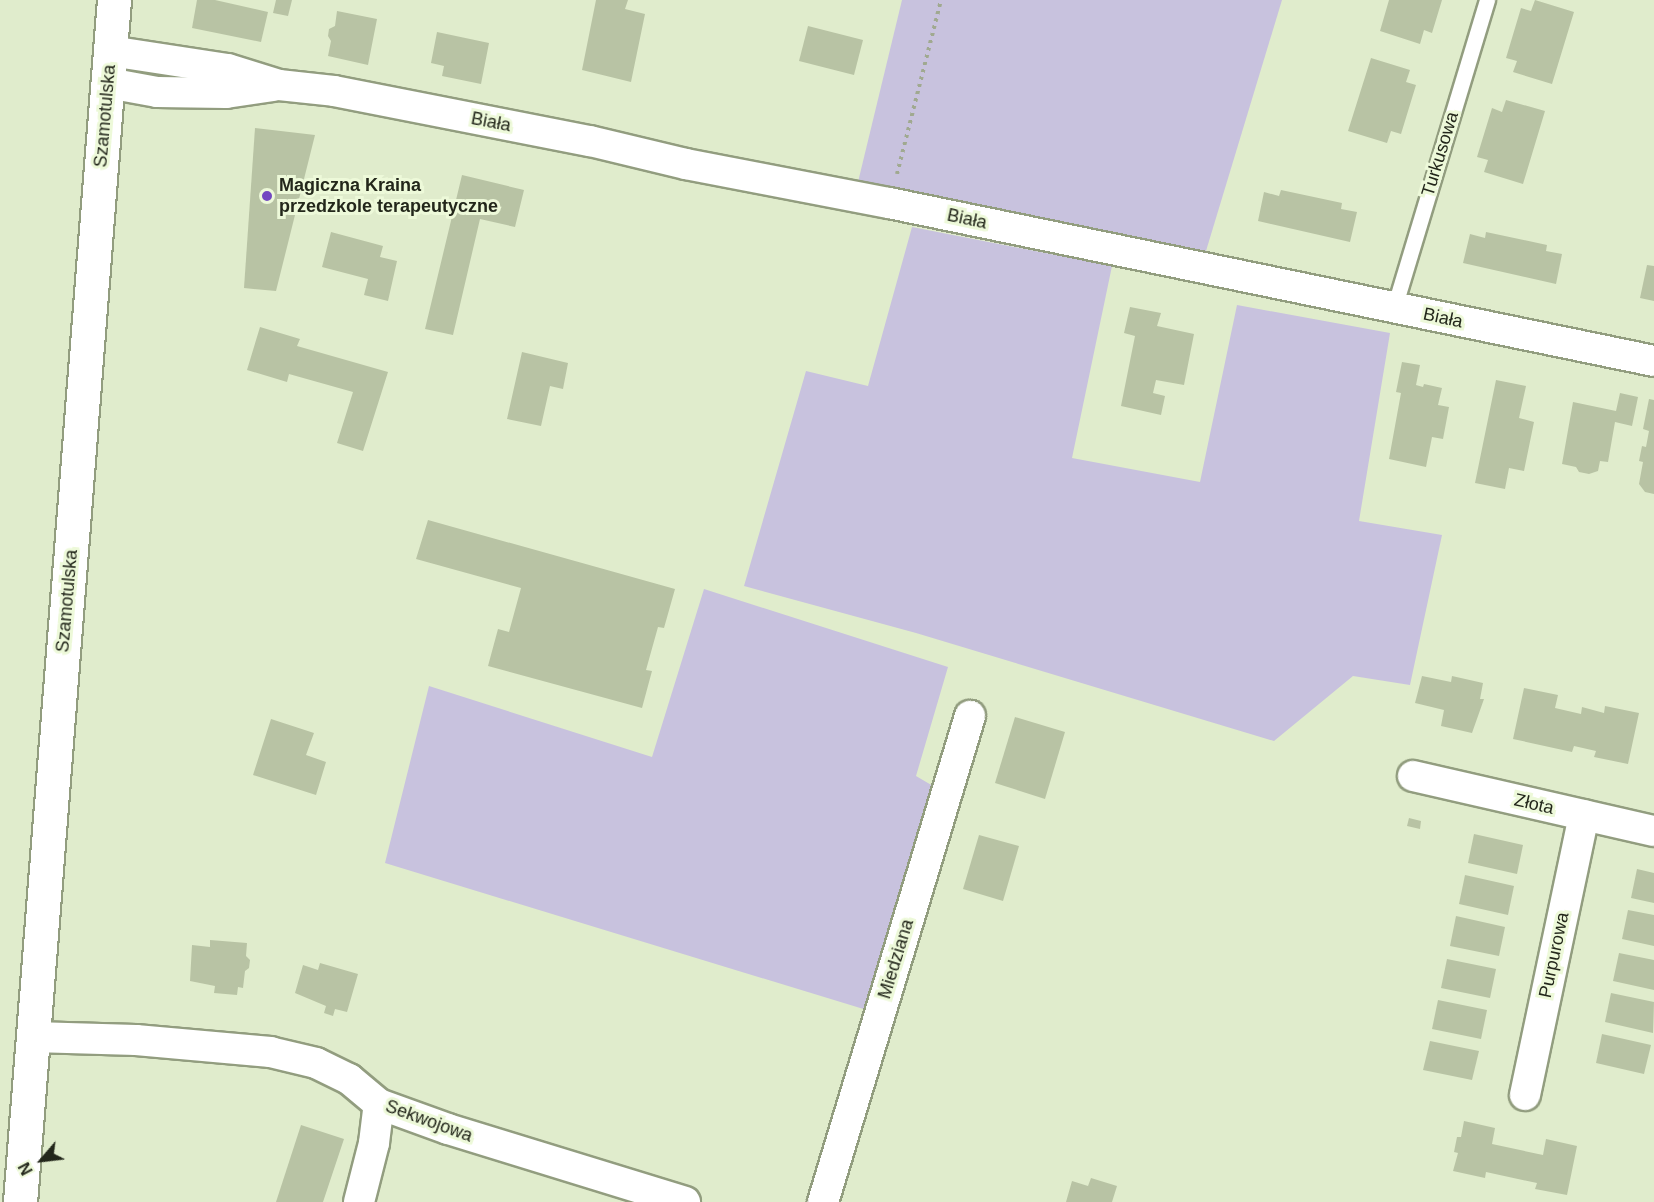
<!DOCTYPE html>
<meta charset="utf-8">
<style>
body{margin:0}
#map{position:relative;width:1654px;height:1202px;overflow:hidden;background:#e0eccc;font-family:Helvetica,sans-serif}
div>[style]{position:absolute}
.green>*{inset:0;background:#c8c2de}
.building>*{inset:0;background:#b8c3a4}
.path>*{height:4px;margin-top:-2px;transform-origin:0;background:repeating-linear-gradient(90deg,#a0a990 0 3px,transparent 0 7.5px)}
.roads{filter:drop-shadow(2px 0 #929d7f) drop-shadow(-2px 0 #929d7f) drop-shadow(0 2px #929d7f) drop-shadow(0 -2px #929d7f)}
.lane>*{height:15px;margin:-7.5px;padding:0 7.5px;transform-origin:7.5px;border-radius:7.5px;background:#fff}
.street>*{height:30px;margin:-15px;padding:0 15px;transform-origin:15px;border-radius:15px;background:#fff}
.secondary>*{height:33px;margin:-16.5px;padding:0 16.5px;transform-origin:16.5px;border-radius:16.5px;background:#fff}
.dots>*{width:16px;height:16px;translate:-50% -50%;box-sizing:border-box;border:3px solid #edf9d9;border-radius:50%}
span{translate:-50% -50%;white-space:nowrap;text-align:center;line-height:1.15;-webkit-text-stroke:6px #edf9d9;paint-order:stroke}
.street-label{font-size:18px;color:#23271b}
.poi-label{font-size:18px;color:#23271b;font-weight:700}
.left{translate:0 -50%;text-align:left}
.north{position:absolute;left:12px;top:1130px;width:60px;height:60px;-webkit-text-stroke:4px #edf9d9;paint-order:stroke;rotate:242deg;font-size:16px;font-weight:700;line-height:24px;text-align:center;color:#23271b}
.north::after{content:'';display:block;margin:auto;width:21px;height:27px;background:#23271b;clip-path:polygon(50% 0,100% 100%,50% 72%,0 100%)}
</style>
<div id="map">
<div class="green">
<div style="clip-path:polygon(902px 0,1282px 0,1206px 251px,858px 182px)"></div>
<div style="clip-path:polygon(912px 227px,1112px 266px,1072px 458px,1200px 482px,1237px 305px,1390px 333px,1359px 521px,1442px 535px,1410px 685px,1353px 676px,1274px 741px,916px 633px,744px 586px,806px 371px,868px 386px)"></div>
<div style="clip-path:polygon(704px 589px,948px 667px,916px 776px,933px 786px,870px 1011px,385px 863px,429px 686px,652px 757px)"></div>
</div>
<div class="building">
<div style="clip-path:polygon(197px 0,215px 0,268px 12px,261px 42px,192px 28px)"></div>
<div style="clip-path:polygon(276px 0,292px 0,288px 16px,273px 13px)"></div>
<div style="clip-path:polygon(596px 0,628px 0,625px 9px,645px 14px,631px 82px,582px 70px)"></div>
<div style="clip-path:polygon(1389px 0,1442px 0,1432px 33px,1424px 30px,1420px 44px,1380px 31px)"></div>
<div style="clip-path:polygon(1535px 0,1574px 12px,1552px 84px,1513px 72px,1517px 61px,1506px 58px,1521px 8px,1531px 11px)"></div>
<div style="clip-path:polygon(337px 11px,377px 19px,368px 65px,328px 56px,331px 41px,328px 36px,329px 29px,335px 26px)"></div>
<div style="clip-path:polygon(808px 26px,863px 40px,854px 75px,799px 61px)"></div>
<div style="clip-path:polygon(437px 32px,489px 43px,481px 84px,442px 76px,444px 66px,431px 63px)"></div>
<div style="clip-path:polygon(1371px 58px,1410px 70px,1406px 82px,1416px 85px,1401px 134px,1391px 131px,1387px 143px,1348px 131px)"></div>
<div style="clip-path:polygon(1506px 100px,1545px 111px,1523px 184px,1484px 172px,1488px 160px,1477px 157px,1492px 108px,1502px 112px)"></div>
<div style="clip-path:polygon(255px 128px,315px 135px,276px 291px,244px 288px)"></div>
<div style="clip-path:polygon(462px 175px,524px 190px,515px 227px,480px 219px,453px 335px,425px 329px)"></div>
<div style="clip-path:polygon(1281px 190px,1342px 203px,1341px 209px,1357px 212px,1350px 242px,1258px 221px,1264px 192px,1279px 196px)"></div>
<div style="clip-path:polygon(331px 232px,383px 246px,380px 257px,397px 261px,388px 301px,364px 295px,368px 279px,322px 267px)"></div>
<div style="clip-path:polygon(1486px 232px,1547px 245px,1546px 251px,1562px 254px,1556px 284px,1463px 263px,1470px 234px,1485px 238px)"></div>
<div style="clip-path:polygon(1647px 265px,1654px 266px,1654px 301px,1640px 298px)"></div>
<div style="clip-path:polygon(1130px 307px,1161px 313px,1157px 326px,1194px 334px,1184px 385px,1156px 380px,1153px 393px,1165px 396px,1161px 415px,1121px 406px,1135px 336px,1124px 333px)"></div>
<div style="clip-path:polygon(260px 327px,300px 339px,297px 346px,388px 372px,363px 451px,337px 443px,353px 392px,289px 374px,287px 382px,247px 370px)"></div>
<div style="clip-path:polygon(522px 352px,568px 363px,563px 389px,550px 386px,541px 426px,507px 419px)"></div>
<div style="clip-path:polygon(1402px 362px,1420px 365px,1416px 385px,1423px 387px,1424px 384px,1442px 388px,1438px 405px,1449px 407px,1443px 439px,1432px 437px,1426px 467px,1389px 459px,1401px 393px,1396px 392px)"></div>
<div style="clip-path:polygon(1496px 380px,1526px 386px,1519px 418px,1534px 422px,1524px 471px,1509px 468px,1505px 489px,1475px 483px)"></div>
<div style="clip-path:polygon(1620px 393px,1638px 397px,1632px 426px,1615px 422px,1608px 462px,1600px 461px,1598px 471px,1589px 474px,1579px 472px,1576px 467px,1562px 464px,1573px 402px,1616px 411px)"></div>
<div style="clip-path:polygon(1649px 399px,1654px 400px,1654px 494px,1645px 492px,1639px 484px,1643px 462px,1639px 461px,1642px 446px,1646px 447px,1649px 431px,1643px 429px)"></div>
<div style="clip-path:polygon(428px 520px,675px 589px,664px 628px,658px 627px,646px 670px,652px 671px,642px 708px,488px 666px,498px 629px,509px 632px,521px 588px,416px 559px)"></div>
<div style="clip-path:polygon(1422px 676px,1451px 682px,1452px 676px,1483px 683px,1480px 699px,1484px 699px,1472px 733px,1441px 726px,1444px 710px,1415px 703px)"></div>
<div style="clip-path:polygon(1524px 688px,1558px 695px,1555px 708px,1581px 714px,1582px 707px,1604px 713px,1605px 706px,1639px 713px,1628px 764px,1594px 757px,1596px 751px,1574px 746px,1572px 752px,1513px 739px)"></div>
<div style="clip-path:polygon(1015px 717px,1065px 732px,1045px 799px,995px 783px)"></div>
<div style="clip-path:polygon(271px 719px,314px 733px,306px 755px,326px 762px,316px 795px,253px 775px)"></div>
<div style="clip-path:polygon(1409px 818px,1421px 821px,1420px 829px,1407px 826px)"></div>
<div style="clip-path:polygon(1474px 834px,1523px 845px,1517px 874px,1468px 863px)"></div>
<div style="clip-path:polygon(979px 835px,1019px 846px,1003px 901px,963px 889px)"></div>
<div style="clip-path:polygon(1637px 869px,1654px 873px,1654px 903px,1631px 898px)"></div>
<div style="clip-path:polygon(1465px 875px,1514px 886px,1508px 915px,1459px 904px)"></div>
<div style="clip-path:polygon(1628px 910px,1654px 915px,1654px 946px,1622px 939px)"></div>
<div style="clip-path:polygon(1456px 916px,1505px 927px,1499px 956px,1450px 946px)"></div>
<div style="clip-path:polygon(210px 940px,247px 943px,246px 956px,250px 960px,249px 968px,245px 971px,243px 988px,238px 987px,237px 995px,214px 993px,215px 986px,190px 981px,192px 945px,210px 947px)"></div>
<div style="clip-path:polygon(1619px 953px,1654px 960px,1654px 990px,1613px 981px)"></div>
<div style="clip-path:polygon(1447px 959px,1496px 969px,1490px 998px,1441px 988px)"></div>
<div style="clip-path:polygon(320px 963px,358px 974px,347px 1012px,335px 1009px,333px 1016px,324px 1013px,326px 1006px,295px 993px,303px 965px,318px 970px)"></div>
<div style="clip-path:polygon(1611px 993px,1654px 1002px,1653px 1033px,1605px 1022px)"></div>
<div style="clip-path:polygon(1438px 1000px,1487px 1010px,1481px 1039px,1432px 1029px)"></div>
<div style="clip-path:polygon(1602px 1034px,1651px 1045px,1644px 1074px,1596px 1063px)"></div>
<div style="clip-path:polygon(1430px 1041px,1479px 1051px,1472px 1080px,1423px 1070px)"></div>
<div style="clip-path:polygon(1464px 1121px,1495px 1128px,1492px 1144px,1543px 1155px,1546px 1139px,1577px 1146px,1567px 1195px,1535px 1189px,1537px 1183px,1486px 1172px,1485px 1178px,1453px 1171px,1458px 1153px,1454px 1152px,1457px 1137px,1461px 1137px)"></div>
<div style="clip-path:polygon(301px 1125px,344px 1139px,323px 1202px,276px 1202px)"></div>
<div style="clip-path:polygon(1091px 1178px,1117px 1186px,1112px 1202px,1066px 1202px,1072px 1181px,1088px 1186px)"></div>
</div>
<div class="path">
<div style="left:897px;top:174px;width:179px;rotate:-75.8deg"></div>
</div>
<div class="roads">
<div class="lane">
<div style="left:1394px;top:308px;width:322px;rotate:-73.2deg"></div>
</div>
<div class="street">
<div style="left:110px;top:51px;width:119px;rotate:8.7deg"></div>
<div style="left:228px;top:69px;width:53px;rotate:17.4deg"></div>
<div style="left:279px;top:85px;width:55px;rotate:6.2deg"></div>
<div style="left:334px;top:91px;width:261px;rotate:11.1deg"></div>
<div style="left:590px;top:141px;width:99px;rotate:13.5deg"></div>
<div style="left:686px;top:164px;width:207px;rotate:10.9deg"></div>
<div style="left:889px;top:203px;width:781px;rotate:11.67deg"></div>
<div style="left:108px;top:83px;width:50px;rotate:10.4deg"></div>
<div style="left:157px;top:92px;width:69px;rotate:0.8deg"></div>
<div style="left:226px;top:93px;width:48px;rotate:-8.5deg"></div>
<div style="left:1413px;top:776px;width:247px;rotate:12.9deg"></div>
<div style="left:33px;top:1037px;width:103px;rotate:1.7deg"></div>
<div style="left:136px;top:1040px;width:135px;rotate:5.1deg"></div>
<div style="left:270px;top:1052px;width:47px;rotate:13.4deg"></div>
<div style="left:316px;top:1063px;width:37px;rotate:26deg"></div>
<div style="left:349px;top:1079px;width:39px;rotate:40deg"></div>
<div style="left:379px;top:1104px;width:73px;rotate:19.9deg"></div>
<div style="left:448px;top:1129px;width:248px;rotate:17.1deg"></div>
<div style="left:1525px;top:1095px;width:286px;rotate:-78.1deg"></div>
<div style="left:359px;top:1202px;width:61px;rotate:-75.7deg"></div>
<div style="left:374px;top:1143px;width:39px;rotate:-83deg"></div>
<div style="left:823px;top:1202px;width:508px;rotate:-73.17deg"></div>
</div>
<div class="secondary">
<div style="left:20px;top:1202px;width:1206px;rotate:-85.53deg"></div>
</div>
</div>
<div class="dots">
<div style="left:267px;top:196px;background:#7348c1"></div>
</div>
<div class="street-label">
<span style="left:105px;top:116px;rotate:-85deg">Szamotulska</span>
<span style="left:491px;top:122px;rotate:11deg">Biała</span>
<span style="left:1440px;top:154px;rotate:-73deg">Turkusowa</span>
<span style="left:967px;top:219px;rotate:12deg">Biała</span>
<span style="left:1443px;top:318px;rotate:12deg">Biała</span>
<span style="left:67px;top:601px;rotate:-85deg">Szamotulska</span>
<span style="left:1534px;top:804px;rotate:13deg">Złota</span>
<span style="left:1554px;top:955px;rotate:-78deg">Purpurowa</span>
<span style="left:896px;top:959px;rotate:-73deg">Miedziana</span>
<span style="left:429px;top:1121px;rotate:20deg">Sekwojowa</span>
</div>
<div class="poi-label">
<span class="left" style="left:279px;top:196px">Magiczna Kraina<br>przedzkole terapeutyczne</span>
</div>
<div class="north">N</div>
</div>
